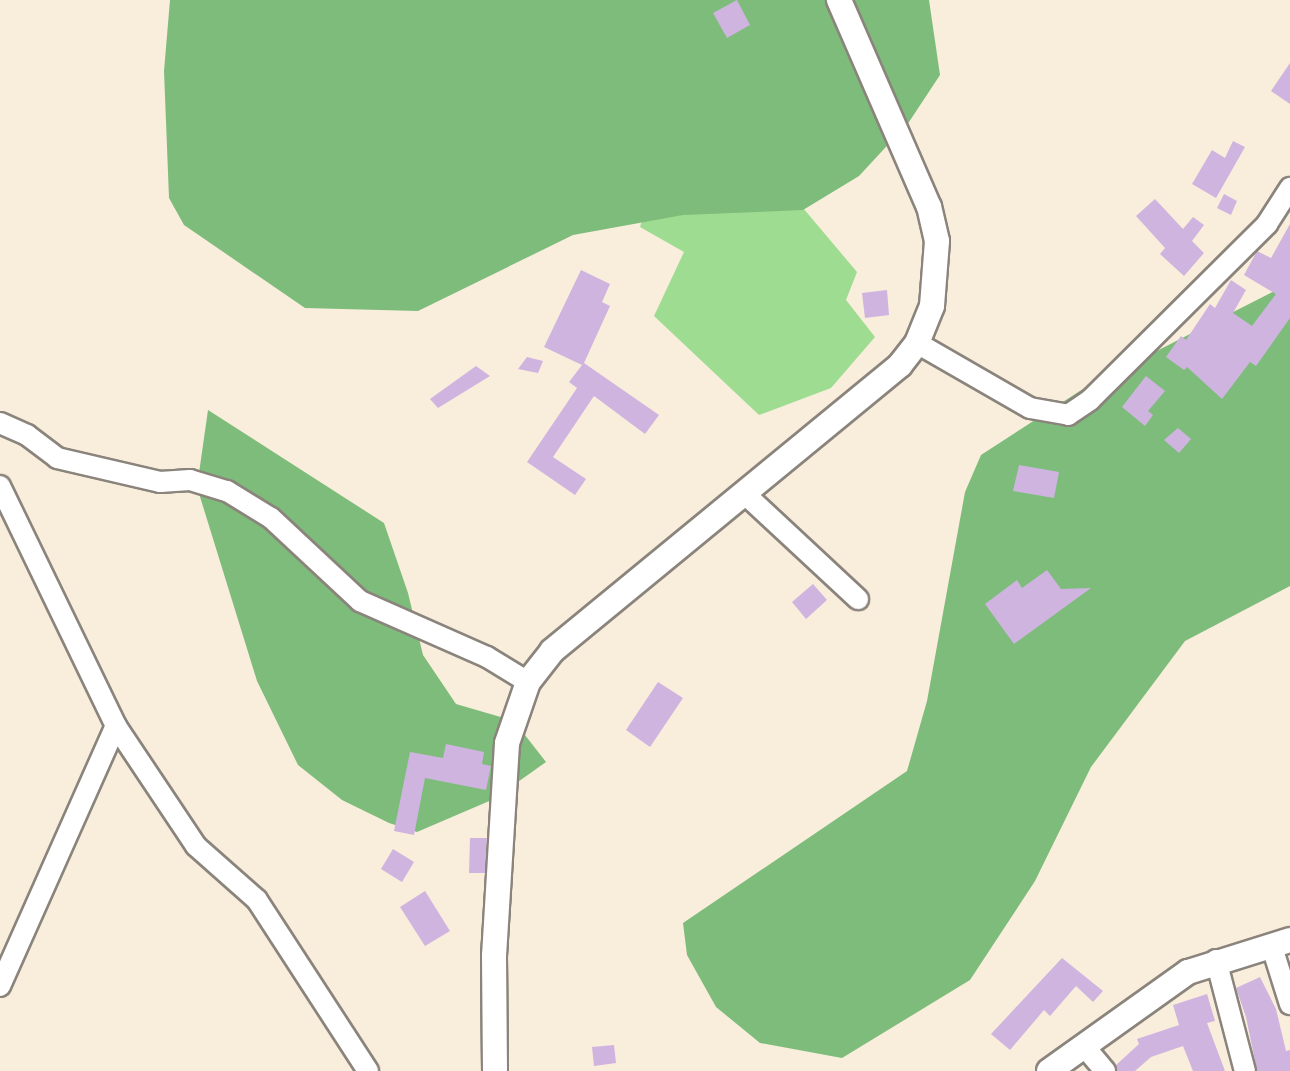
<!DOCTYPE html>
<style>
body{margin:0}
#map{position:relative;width:1290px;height:1071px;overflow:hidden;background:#f9eddc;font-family:Kalam,sans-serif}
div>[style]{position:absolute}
.green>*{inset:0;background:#9edc91}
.forest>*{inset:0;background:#7ebc7b}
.building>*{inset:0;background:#cfb4e0}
.roads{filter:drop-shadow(2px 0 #8a847c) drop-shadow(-2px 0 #8a847c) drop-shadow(0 2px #8a847c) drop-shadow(0 -2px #8a847c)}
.minor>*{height:20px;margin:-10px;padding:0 10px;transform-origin:10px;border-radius:10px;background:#fff}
.tertiary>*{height:24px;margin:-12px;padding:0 12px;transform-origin:12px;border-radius:12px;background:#fff}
span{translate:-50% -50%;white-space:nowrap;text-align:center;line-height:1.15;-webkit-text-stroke:4.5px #fdfcf7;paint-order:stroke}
</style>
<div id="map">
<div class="green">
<div style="clip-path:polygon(787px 189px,857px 272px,846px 300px,875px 337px,831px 388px,759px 415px,654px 316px,684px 252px,640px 227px,648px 202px)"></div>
</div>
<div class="forest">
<div style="clip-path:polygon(170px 0,929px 0,940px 75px,909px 122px,859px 176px,803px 210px,683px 215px,573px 235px,418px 311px,305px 308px,184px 225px,169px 198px,164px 71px)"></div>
<div style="clip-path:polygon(1290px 283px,1290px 586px,1185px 641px,1091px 767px,1035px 881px,970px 980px,842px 1058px,760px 1043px,716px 1007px,687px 955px,683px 923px,907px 771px,927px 701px,965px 492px,981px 455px,1086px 387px)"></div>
<div style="clip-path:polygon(208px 410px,384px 523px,408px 593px,423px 655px,456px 704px,514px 721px,546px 762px,494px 799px,417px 832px,389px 823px,342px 800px,298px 765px,257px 681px,197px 487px)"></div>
</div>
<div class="building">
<div style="clip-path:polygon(737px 0,750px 25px,727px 38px,713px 13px)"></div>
<div style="clip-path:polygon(1290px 63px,1290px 104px,1271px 91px)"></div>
<div style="clip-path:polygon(1233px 141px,1245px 147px,1216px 198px,1192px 184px,1212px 150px,1225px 158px)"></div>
<div style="clip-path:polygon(1224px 194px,1237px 201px,1231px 215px,1217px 208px)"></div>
<div style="clip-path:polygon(1155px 199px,1183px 229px,1193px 217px,1204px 225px,1192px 241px,1204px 253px,1184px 276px,1160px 254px,1165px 248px,1136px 216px)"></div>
<div style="clip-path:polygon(1290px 224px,1290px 318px,1256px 366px,1250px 362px,1222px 399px,1187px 367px,1184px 370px,1166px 357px,1181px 336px,1186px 340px,1210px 304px,1215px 308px,1231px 280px,1246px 290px,1233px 313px,1252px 326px,1276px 294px,1244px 275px,1257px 251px,1271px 258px)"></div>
<div style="clip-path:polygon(581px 270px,610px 284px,602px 302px,610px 306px,584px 363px,659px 415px,645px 434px,594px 396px,553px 457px,586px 479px,575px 495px,527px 462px,577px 388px,569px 382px,582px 365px,544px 347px)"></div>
<div style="clip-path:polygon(887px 290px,889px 315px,865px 318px,862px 293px)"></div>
<div style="clip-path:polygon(527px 357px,543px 361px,538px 373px,518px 369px)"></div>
<div style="clip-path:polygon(476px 366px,490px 376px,438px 408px,430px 399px)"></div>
<div style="clip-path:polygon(1146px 376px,1165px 391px,1148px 411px,1153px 415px,1145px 426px,1122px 407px)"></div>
<div style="clip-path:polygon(1178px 428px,1191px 439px,1179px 453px,1164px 440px)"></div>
<div style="clip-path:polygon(1019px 465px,1059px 472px,1054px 498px,1013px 491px)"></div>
<div style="clip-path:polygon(1047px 570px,1061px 589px,1091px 588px,1014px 644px,985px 604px,1017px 580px,1022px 588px)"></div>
<div style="clip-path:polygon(813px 584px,827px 600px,806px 619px,792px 602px)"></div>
<div style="clip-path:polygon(658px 682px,683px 698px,650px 747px,626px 730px)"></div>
<div style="clip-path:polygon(446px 744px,484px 752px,482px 764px,491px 766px,486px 790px,425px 778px,414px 835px,394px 831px,410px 752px,443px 758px)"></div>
<div style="clip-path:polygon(470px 838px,487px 838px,485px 873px,469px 873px)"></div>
<div style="clip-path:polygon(393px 849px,414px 862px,402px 882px,381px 869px)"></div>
<div style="clip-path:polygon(425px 891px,450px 931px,425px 946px,400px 907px)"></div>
<div style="clip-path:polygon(1062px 958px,1103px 991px,1093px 1002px,1076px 986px,1050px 1016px,1044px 1010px,1010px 1050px,991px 1034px)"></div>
<div style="clip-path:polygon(1260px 977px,1276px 1009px,1286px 1051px,1290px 1050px,1290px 1071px,1257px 1071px,1246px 1017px,1236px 988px)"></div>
<div style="clip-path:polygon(1207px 994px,1215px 1021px,1207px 1023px,1225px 1071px,1193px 1071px,1183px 1046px,1151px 1057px,1135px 1071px,1117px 1071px,1115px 1066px,1139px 1044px,1137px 1039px,1179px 1025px,1173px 1005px)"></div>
<div style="clip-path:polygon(614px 1045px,616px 1063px,594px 1066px,592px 1047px)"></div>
</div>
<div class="roads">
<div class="minor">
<div style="left:917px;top:343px;width:130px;rotate:29.9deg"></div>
<div style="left:1030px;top:408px;width:39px;rotate:10deg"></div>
<div style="left:1068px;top:415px;width:27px;rotate:-34deg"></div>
<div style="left:1090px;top:400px;width:250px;rotate:-44.8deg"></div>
<div style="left:1267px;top:224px;width:43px;rotate:-57.4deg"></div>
<div style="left:0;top:423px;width:30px;rotate:24deg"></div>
<div style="left:27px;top:435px;width:38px;rotate:37deg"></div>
<div style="left:57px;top:458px;width:106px;rotate:13.1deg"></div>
<div style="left:160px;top:482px;width:30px;rotate:-4deg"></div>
<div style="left:190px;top:480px;width:39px;rotate:17deg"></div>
<div style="left:227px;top:491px;width:52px;rotate:31.5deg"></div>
<div style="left:271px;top:518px;width:122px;rotate:43deg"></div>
<div style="left:360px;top:601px;width:139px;rotate:23.8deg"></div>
<div style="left:487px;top:657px;width:48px;rotate:31.4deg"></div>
<div style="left:0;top:486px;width:267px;rotate:64.2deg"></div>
<div style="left:116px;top:726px;width:144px;rotate:56.3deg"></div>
<div style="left:196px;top:846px;width:81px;rotate:41.5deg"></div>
<div style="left:257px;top:900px;width:204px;rotate:57deg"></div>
<div style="left:746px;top:495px;width:153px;rotate:42.9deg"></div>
<div style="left:1272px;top:947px;width:60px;rotate:72.5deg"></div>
<div style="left:1216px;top:960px;width:115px;rotate:75.4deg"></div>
<div style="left:0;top:986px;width:285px;rotate:-66deg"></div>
<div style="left:1084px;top:1046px;width:33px;rotate:50deg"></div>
</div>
<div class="tertiary">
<div style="left:495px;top:1071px;width:115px;rotate:-90.5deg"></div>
<div style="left:494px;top:956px;width:213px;rotate:-86.5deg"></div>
<div style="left:507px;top:743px;width:65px;rotate:-71deg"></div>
<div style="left:528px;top:682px;width:39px;rotate:-52deg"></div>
<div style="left:552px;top:651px;width:450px;rotate:-39.4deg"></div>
<div style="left:900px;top:365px;width:28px;rotate:-52deg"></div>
<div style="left:917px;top:343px;width:40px;rotate:-68deg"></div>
<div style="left:932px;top:306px;width:65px;rotate:-85.6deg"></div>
<div style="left:937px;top:241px;width:35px;rotate:-103deg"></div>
<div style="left:929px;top:207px;width:226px;rotate:-113.5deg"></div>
<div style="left:1049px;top:1071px;width:171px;rotate:-35.5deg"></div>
<div style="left:1188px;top:972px;width:107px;rotate:-17.4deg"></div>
</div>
</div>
</div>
